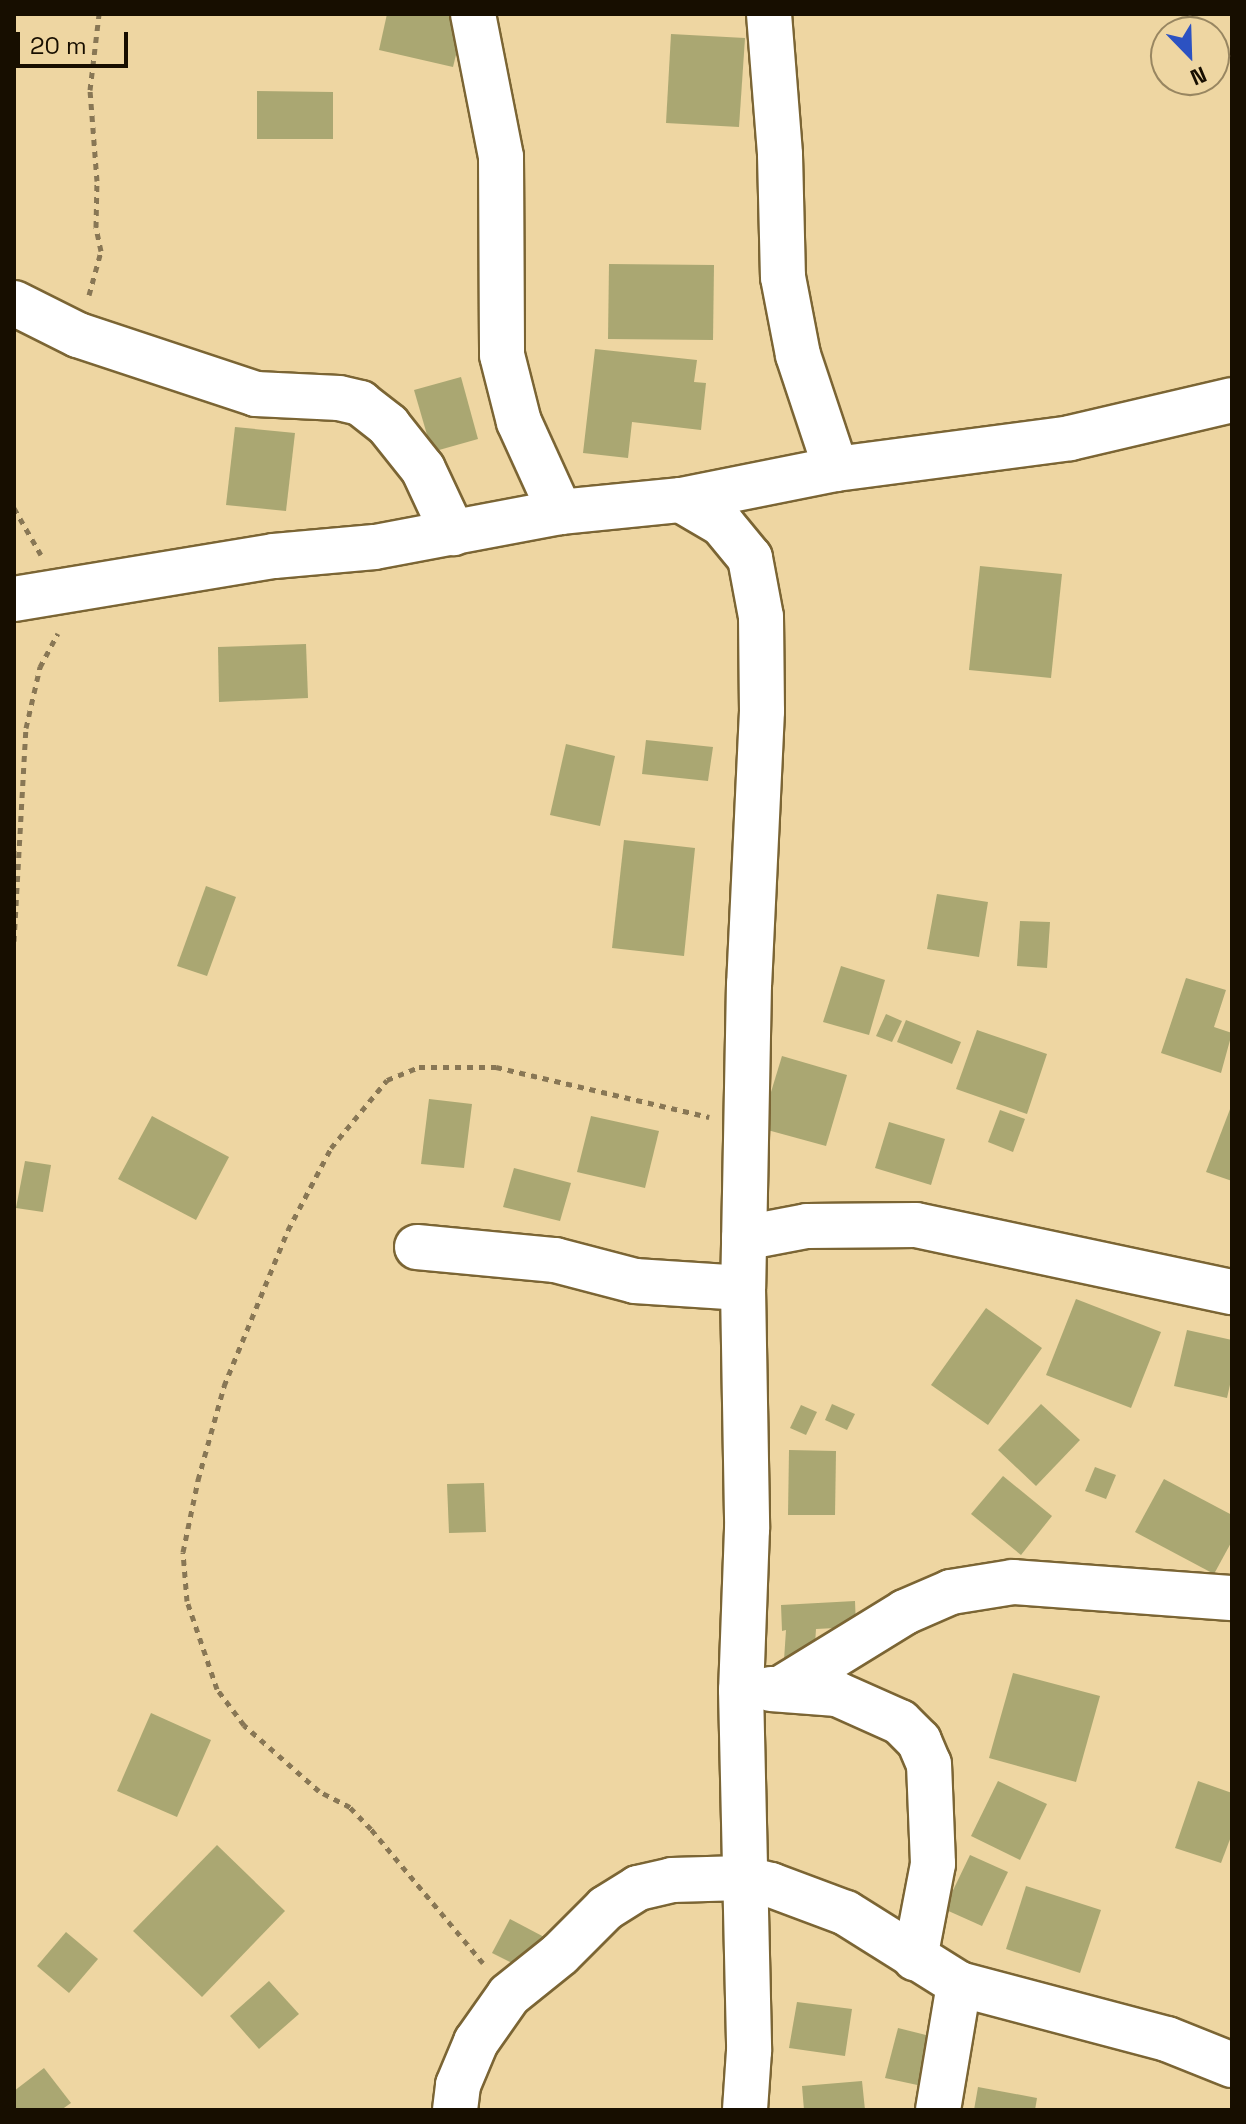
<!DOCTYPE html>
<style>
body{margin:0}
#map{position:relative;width:1246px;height:2124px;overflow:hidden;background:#eed6a2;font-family:"Space Grotesk",sans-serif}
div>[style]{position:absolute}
.building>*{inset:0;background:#aaa772}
.path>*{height:5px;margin-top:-2.5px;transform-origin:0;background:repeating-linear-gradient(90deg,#875 0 6px,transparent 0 12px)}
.roads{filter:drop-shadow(2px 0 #7b6534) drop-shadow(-2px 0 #7b6534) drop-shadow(0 2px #7b6534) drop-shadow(0 -2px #7b6534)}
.minor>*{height:44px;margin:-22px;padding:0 22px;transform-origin:22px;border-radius:22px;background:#fff}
span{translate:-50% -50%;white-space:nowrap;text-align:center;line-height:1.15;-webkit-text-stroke:6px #eed6a2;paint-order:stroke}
.frame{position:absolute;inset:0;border:16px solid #170e00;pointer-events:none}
.north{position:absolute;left:1150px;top:16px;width:80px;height:80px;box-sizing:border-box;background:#eed6a2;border:2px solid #988661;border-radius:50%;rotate:157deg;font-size:22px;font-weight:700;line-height:32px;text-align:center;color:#170e00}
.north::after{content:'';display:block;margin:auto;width:28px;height:36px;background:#2c52c2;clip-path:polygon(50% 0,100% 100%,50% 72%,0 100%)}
.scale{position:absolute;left:16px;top:32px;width:112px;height:36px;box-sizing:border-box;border:4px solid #170e00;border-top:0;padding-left:10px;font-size:24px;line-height:28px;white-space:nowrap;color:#170e00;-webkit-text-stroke:6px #eed6a2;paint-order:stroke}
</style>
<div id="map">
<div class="building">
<div style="clip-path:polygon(387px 14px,466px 14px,453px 67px,379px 50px)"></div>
<div style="clip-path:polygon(671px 34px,745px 38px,739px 127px,666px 123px)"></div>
<div style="clip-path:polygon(257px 91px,333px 92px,333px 139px,257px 139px)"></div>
<div style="clip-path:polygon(609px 264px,714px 265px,713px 340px,608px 339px)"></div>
<div style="clip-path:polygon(595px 349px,697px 360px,694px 382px,706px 383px,701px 430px,632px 422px,628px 458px,583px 453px)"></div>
<div style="clip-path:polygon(461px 377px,478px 439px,432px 452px,414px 390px)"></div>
<div style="clip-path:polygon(235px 427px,295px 433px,286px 511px,226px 505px)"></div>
<div style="clip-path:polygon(980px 566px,1062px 574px,1051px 678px,969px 670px)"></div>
<div style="clip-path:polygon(306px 644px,308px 698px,219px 702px,218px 647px)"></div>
<div style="clip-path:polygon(646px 740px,713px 747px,708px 781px,642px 774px)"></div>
<div style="clip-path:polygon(566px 744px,615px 756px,600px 826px,550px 815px)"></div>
<div style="clip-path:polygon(624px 840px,695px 848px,684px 956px,612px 948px)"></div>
<div style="clip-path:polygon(206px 886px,236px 897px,207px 976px,177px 966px)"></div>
<div style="clip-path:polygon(937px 894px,988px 902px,979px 957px,927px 949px)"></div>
<div style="clip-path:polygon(1020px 921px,1050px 922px,1047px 968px,1017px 966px)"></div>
<div style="clip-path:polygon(841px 966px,885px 980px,869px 1035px,823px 1022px)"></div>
<div style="clip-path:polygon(1186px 978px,1226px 990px,1214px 1027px,1232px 1033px,1221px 1073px,1161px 1053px)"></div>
<div style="clip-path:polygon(886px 1014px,902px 1021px,892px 1042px,876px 1036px)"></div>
<div style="clip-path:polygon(906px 1020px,961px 1042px,952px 1064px,897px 1042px)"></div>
<div style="clip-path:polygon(977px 1030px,1047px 1054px,1027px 1114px,956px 1089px)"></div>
<div style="clip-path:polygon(782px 1056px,847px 1075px,826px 1146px,760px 1128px)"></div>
<div style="clip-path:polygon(429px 1099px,472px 1104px,464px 1168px,421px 1164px)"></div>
<div style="clip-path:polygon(1232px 1104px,1232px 1181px,1206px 1172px)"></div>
<div style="clip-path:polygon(1000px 1110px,1025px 1119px,1013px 1152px,988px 1142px)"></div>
<div style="clip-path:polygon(152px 1116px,229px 1157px,196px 1220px,118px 1179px)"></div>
<div style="clip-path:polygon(591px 1116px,659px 1131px,645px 1188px,577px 1172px)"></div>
<div style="clip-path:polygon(889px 1122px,945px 1139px,931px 1185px,875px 1168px)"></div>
<div style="clip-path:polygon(25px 1161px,51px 1165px,43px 1212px,16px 1208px)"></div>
<div style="clip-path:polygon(514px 1168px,571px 1183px,560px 1221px,503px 1207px)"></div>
<div style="clip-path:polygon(1076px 1299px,1161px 1332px,1131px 1408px,1046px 1375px)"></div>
<div style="clip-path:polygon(986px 1308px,1042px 1348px,988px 1425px,931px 1385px)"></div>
<div style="clip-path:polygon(1187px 1330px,1232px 1340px,1232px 1376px,1227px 1398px,1174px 1386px)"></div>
<div style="clip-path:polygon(832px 1404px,855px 1414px,847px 1430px,825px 1420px)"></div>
<div style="clip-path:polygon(1041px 1404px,1080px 1440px,1036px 1486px,998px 1450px)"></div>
<div style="clip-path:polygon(801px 1405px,817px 1412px,806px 1435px,790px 1428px)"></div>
<div style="clip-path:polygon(789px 1450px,836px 1451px,835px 1515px,788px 1515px)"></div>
<div style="clip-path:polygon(1095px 1467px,1116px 1475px,1106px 1499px,1085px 1491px)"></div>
<div style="clip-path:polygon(1003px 1476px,1052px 1516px,1021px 1555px,971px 1514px)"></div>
<div style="clip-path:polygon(1164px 1479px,1232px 1515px,1232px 1541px,1214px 1574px,1135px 1532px)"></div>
<div style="clip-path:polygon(484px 1483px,486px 1532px,449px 1533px,447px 1484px)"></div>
<div style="clip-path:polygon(855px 1601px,856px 1627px,816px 1629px,814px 1661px,784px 1660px,786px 1630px,782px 1631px,781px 1605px)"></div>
<div style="clip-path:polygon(1013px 1673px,1100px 1696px,1076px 1782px,989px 1758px)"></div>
<div style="clip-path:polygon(151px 1713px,211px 1740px,177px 1817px,117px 1791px)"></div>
<div style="clip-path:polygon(998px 1781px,1047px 1804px,1020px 1860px,971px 1836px)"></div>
<div style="clip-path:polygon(1198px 1781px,1232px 1793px,1232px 1834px,1221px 1863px,1175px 1848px)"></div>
<div style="clip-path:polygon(217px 1845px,285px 1911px,202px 1997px,133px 1931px)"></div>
<div style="clip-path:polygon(970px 1855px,1008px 1872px,982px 1926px,944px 1909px)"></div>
<div style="clip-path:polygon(1026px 1886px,1101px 1910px,1080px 1973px,1006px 1949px)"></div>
<div style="clip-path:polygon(510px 1919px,546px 1938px,528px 1971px,492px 1953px)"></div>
<div style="clip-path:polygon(66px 1932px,98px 1959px,69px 1993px,37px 1966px)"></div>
<div style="clip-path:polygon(269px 1981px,299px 2014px,259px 2049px,230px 2016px)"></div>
<div style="clip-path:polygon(797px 2002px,852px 2009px,845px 2056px,789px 2048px)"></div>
<div style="clip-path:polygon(898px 2028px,934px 2037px,922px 2086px,885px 2078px)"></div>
<div style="clip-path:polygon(44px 2068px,71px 2103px,61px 2110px,14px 2110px,14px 2091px)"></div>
<div style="clip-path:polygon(862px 2081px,865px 2110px,804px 2110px,802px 2086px)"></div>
<div style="clip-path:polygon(978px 2087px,1037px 2098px,1035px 2110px,974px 2110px)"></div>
</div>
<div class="path">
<div style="left:89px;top:295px;width:46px;rotate:-74.7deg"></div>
<div style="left:101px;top:251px;width:25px;rotate:-102deg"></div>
<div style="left:96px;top:227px;width:46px;rotate:-88.8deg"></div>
<div style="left:97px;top:181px;width:91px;rotate:-94.4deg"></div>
<div style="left:90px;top:90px;width:77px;rotate:-83.2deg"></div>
<div style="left:14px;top:508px;width:54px;rotate:60.1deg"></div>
<div style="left:14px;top:941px;width:213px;rotate:-86.8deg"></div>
<div style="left:26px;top:728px;width:63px;rotate:-77.1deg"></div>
<div style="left:40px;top:667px;width:38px;rotate:-62deg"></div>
<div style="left:483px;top:1963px;width:175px;rotate:-129.9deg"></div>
<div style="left:371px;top:1829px;width:30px;rotate:-134deg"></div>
<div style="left:350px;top:1807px;width:35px;rotate:-153deg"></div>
<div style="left:319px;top:1791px;width:100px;rotate:-138.7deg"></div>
<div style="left:244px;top:1725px;width:45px;rotate:-126.9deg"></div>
<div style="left:217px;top:1689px;width:93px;rotate:-108.8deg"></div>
<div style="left:187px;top:1601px;width:49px;rotate:-94.7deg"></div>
<div style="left:183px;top:1552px;width:74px;rotate:-78.2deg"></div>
<div style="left:198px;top:1480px;width:98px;rotate:-74.5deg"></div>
<div style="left:224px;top:1386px;width:169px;rotate:-67.7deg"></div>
<div style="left:288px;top:1230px;width:93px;rotate:-62.3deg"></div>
<div style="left:331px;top:1148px;width:88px;rotate:-50.5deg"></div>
<div style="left:387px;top:1080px;width:35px;rotate:-22deg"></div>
<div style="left:419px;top:1067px;width:77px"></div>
<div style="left:496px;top:1067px;width:219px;rotate:13.2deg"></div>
</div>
<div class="roads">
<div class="minor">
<div style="left:473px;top:14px;width:146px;rotate:78.9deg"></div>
<div style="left:501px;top:157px;width:198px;rotate:89.7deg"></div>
<div style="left:502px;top:355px;width:69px;rotate:75.8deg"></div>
<div style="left:519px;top:422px;width:99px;rotate:65.5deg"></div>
<div style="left:769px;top:14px;width:141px;rotate:85.5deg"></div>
<div style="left:780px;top:155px;width:122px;rotate:88.6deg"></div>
<div style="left:783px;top:277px;width:79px;rotate:79.1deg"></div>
<div style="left:798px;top:355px;width:120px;rotate:71.6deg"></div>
<div style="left:14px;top:303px;width:72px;rotate:26.6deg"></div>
<div style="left:78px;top:335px;width:188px;rotate:18.3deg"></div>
<div style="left:256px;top:394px;width:83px;rotate:2.8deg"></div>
<div style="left:339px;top:398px;width:22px;rotate:13deg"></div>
<div style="left:360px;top:403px;width:36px;rotate:38deg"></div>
<div style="left:388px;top:425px;width:56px;rotate:51.5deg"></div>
<div style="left:423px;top:469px;width:71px;rotate:64.9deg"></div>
<div style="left:681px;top:500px;width:48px;rotate:30.3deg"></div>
<div style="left:722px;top:524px;width:44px;rotate:50.5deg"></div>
<div style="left:750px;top:558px;width:60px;rotate:79.4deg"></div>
<div style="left:761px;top:617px;width:94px;rotate:89.4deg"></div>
<div style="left:762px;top:711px;width:273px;rotate:92.7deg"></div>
<div style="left:749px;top:984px;width:304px;rotate:91.1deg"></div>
<div style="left:743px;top:1288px;width:241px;rotate:89deg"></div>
<div style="left:747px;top:1529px;width:161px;rotate:92.1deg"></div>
<div style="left:741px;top:1690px;width:361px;rotate:88.7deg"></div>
<div style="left:749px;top:2051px;width:59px;rotate:93.9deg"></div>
<div style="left:14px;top:599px;width:264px;rotate:-9.4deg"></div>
<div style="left:274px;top:556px;width:101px;rotate:-5.1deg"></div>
<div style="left:375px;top:547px;width:188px;rotate:-10.7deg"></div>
<div style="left:560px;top:512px;width:122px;rotate:-5.7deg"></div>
<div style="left:681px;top:500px;width:158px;rotate:-11.3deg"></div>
<div style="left:836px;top:469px;width:236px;rotate:-7.5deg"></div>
<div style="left:1070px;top:438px;width:166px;rotate:-13.2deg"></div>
<div style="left:744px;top:1238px;width:64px;rotate:-10.8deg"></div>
<div style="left:807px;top:1226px;width:109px;rotate:-0.5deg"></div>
<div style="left:916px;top:1225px;width:323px;rotate:12deg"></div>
<div style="left:417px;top:1247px;width:139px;rotate:5.4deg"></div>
<div style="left:555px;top:1260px;width:83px;rotate:14.7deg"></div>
<div style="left:635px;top:1281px;width:108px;rotate:3.7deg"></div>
<div style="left:771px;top:1689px;width:66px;rotate:4.3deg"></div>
<div style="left:837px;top:1694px;width:69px;rotate:24deg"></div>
<div style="left:900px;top:1722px;width:27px;rotate:45deg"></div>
<div style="left:919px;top:1741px;width:25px;rotate:67deg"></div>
<div style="left:929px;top:1764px;width:100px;rotate:87.7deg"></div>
<div style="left:933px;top:1864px;width:96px;rotate:100.8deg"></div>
<div style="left:780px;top:1689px;width:147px;rotate:-31.6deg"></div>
<div style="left:905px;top:1612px;width:50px;rotate:-23.5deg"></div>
<div style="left:951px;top:1592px;width:63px;rotate:-9.2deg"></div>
<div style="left:1013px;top:1582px;width:220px;rotate:4.2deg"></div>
<div style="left:455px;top:2110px;width:25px;rotate:-83deg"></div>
<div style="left:458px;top:2085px;width:47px;rotate:-67.3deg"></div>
<div style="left:476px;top:2042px;width:57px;rotate:-54.9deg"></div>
<div style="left:509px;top:1995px;width:65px;rotate:-38.8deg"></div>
<div style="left:560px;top:1954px;width:65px;rotate:-45deg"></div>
<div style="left:606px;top:1908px;width:38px;rotate:-32deg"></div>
<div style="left:638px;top:1888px;width:35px;rotate:-13deg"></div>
<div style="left:672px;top:1880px;width:71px;rotate:-1.6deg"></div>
<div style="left:743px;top:1878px;width:29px;rotate:14deg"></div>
<div style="left:771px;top:1885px;width:80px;rotate:20.5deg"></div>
<div style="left:846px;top:1913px;width:133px;rotate:32.1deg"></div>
<div style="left:959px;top:1984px;width:215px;rotate:14.8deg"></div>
<div style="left:1167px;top:2039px;width:70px;rotate:21.8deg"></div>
<div style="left:938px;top:2110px;width:128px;rotate:-80.5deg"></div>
</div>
</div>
<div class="frame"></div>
<div class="north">N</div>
<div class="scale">20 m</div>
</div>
